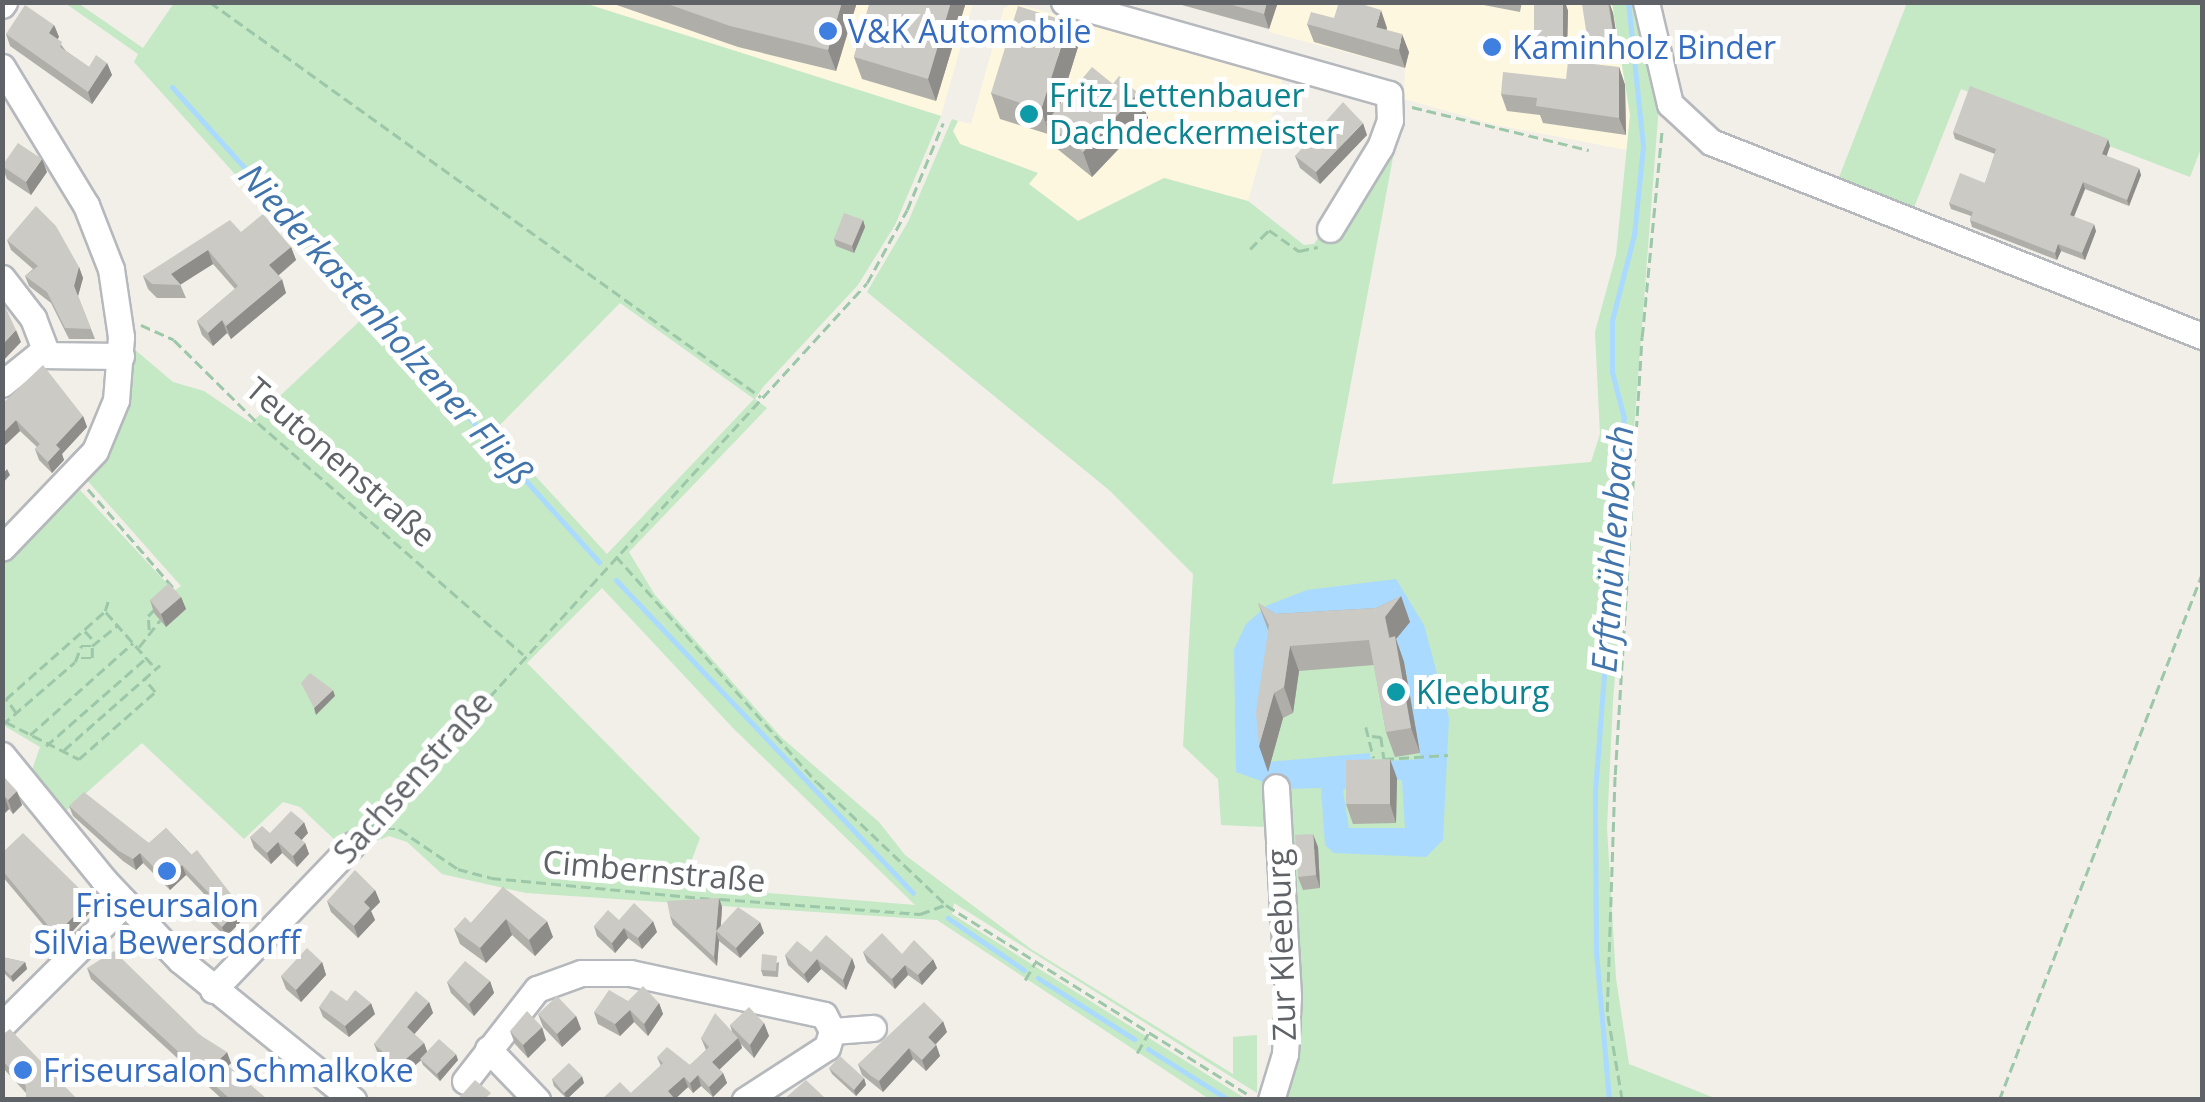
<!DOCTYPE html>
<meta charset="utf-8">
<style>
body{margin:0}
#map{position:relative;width:2205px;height:1102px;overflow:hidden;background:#f1efe8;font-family:"Open Sans",sans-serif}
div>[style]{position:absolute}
.commercial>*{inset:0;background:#fef7e0}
.green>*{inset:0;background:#c5e8c5}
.water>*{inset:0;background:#aadaff}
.stream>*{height:5px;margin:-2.5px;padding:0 2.5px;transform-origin:2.5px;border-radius:2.5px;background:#aadaff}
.path>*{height:2.5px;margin-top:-1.25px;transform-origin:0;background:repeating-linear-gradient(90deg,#9cc7a9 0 10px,transparent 0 15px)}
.roads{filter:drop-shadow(2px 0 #b5b8bc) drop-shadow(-2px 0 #b5b8bc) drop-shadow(0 2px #b5b8bc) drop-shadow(0 -2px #b5b8bc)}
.minor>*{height:25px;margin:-12.5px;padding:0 12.5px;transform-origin:12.5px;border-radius:12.5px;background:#fff}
.wall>*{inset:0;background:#afaea9}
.shaded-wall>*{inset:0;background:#8f8d8a}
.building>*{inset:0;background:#cccac5}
.dots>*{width:28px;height:28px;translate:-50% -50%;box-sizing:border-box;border:5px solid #fff;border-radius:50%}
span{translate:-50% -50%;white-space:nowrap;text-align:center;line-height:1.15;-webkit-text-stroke:10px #fff;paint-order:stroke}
.shop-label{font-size:32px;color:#366cbe}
.left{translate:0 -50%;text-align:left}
.culture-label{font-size:32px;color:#0d838f}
.street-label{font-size:32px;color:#5f6368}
.water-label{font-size:35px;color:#4174aa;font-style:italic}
.frame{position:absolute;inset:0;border:5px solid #5f6368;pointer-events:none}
</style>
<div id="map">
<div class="commercial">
<div style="clip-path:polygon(584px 3px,973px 3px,941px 116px)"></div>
<div style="clip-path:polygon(1014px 3px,1283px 77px,1248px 201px,1164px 178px,1078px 221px,1028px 184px,1037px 173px,960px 144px,953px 131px,958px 121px,971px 124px,1004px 8px)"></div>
<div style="clip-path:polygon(1277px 3px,1612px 3px,1630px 115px,1627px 150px,1496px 125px,1404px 99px,1405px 68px,1269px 32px)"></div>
</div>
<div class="green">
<div style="clip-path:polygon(evenodd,65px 3px,78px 3px,143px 48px,174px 3px,584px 3px,941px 116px,895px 225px,858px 285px,763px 387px,755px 399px,767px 408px,629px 552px,655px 595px,782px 738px,879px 822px,905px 855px,1031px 949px,1233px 1074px,1233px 1037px,1257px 1035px,1257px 1093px,954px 903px,952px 914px,1246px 1099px,1209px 1099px,937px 920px,526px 893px,442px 874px,407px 842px,389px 836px,371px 843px,347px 869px,337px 842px,300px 807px,283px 802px,244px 839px,142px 743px,65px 812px,32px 770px,40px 747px,3px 725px,3px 558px,80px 490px,174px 591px,181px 586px,86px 479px,127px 343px,173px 382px,204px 391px,251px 423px,364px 317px,301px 247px,316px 237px,303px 223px,289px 234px,134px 62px,138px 54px,65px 3px,620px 303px,754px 399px,607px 554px,494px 431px,620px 303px,65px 3px,602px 588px,733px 728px,915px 905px,682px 886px,700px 838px,527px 663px,602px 588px)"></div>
<div style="clip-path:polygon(1612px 3px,1641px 3px,1659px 105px,1613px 701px,1607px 828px,1616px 978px,1629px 1064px,1717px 1099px,1275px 1099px,1283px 993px,1268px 1091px,1275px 999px,1265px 827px,1221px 825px,1218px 779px,1183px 746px,1193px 574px,1109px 490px,867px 292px,908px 222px,952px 119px,958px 121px,953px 131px,960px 144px,1038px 173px,1029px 184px,1078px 221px,1164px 178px,1248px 201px,1304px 245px,1314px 244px,1400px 120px,1332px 484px,1591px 462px,1600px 434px,1595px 332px,1616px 255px,1630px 115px)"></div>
<div style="clip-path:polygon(1907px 3px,2202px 3px,2202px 146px,2190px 177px,1961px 89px,1911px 215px,1836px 185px)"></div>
</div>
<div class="water">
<div style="clip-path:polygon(evenodd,1396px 579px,1424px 625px,1449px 718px,1443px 840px,1426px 857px,1334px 853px,1325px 845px,1321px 788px,1283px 789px,1236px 772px,1234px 649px,1246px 624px,1268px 605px,1307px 590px,1396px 579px,1284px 639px,1404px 662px,1421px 759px,1371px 762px,1370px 753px,1266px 762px,1284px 639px,1396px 579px,1353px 779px,1402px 780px,1405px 828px,1349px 828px,1343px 791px,1353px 779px)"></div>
</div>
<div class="stream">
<div style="left:172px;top:87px;width:639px;rotate:48.05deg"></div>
<div style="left:616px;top:580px;width:431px;rotate:46.5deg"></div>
<div style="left:948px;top:918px;width:92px;rotate:34.4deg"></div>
<div style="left:1038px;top:978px;width:114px;rotate:32.4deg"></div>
<div style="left:1148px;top:1049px;width:96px;rotate:32.2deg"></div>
<div style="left:1609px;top:1100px;width:150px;rotate:-95deg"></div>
<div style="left:1596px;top:951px;width:160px;rotate:-90.4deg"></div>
<div style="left:1595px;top:791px;width:374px;rotate:-85.6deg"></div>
<div style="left:1624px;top:418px;width:48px;rotate:-104.6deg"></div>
<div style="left:1612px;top:372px;width:52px;rotate:-90deg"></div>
<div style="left:1612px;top:320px;width:88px;rotate:-75.5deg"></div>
<div style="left:1634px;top:235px;width:89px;rotate:-84.2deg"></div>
<div style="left:1643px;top:146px;width:145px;rotate:-95.9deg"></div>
</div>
<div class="path">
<div style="left:210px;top:2px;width:678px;rotate:35.64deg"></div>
<div style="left:1412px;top:107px;width:182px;rotate:13.7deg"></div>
<div style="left:1250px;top:249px;width:27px;rotate:-45deg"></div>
<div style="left:1269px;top:230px;width:37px;rotate:35deg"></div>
<div style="left:1299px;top:251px;width:19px;rotate:-12deg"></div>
<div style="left:141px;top:325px;width:36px;rotate:24deg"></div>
<div style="left:174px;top:340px;width:118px;rotate:44.7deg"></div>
<div style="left:258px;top:423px;width:352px;rotate:41.1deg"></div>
<div style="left:88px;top:489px;width:130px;rotate:49.1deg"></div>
<div style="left:616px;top:556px;width:302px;rotate:48.4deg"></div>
<div style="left:817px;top:782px;width:178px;rotate:43.6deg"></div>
<div style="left:946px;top:905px;width:360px;rotate:32.1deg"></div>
<div style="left:106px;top:612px;width:76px;rotate:48.7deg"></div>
<div style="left:149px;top:630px;width:14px;rotate:-94deg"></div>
<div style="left:148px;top:616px;width:11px;rotate:-45deg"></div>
<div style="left:85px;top:631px;width:16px;rotate:47deg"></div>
<div style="left:139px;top:647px;width:34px;rotate:-52deg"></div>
<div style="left:81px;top:658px;width:11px"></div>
<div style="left:92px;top:658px;width:11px;rotate:-90deg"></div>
<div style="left:16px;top:713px;width:17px;rotate:-126deg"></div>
<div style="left:6px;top:699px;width:132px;rotate:-41.6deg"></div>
<div style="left:105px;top:611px;width:14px;rotate:-73deg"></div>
<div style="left:6px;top:722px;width:82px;rotate:26.9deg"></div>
<div style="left:79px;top:759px;width:101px;rotate:-41.4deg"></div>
<div style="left:155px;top:692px;width:17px;rotate:-130deg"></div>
<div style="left:2px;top:725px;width:96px;rotate:-40.8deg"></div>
<div style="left:75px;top:662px;width:17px;rotate:-69deg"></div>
<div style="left:81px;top:646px;width:11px"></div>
<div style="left:92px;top:646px;width:33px;rotate:-39deg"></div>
<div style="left:1366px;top:727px;width:32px;rotate:76deg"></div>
<div style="left:30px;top:735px;width:138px;rotate:-41.8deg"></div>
<div style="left:1372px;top:736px;width:9px;rotate:6deg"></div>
<div style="left:1381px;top:737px;width:22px;rotate:82deg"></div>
<div style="left:1384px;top:759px;width:64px;rotate:-3.6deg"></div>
<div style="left:46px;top:746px;width:133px;rotate:-41.3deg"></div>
<div style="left:64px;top:750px;width:128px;rotate:-41.5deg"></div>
<div style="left:370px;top:829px;width:29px"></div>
<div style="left:399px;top:829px;width:71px;rotate:34.1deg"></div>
<div style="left:458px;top:869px;width:34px;rotate:15deg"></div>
<div style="left:491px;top:878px;width:222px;rotate:5.4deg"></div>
<div style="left:368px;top:830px;width:740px;rotate:-47.63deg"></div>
<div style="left:867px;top:283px;width:83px;rotate:-61.3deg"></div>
<div style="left:907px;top:210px;width:94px;rotate:-67.5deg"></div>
<div style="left:720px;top:899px;width:201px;rotate:4.3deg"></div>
<div style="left:920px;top:914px;width:27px;rotate:-20deg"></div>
<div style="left:1025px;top:980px;width:20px;rotate:-60deg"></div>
<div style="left:1137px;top:1053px;width:22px;rotate:-60deg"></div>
<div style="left:1622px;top:1100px;width:89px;rotate:-99.7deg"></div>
<div style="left:1607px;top:1012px;width:237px;rotate:-88.1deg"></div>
<div style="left:1615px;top:775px;width:439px;rotate:-86.5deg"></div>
<div style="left:1642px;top:337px;width:209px;rotate:-84.5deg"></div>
<div style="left:1999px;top:1100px;width:564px;rotate:-68.9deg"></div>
</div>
<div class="roads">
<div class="minor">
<div style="left:1064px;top:2px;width:338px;rotate:15.8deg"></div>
<div style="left:1389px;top:94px;width:26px;rotate:88deg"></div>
<div style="left:1390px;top:120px;width:29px;rotate:110deg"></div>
<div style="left:1380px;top:147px;width:96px;rotate:121.4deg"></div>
<div style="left:1646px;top:2px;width:105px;rotate:76.8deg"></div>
<div style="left:1670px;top:104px;width:56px;rotate:42.8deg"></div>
<div style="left:1711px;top:142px;width:528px;rotate:21.56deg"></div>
<div style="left:2px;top:5px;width:4px;rotate:-56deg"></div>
<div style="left:2px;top:67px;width:162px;rotate:58.7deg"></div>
<div style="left:86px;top:205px;width:69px;rotate:68.7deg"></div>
<div style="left:111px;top:269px;width:69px;rotate:81.6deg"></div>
<div style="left:121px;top:337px;width:63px;rotate:94.5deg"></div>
<div style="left:116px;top:400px;width:55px;rotate:112.4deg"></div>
<div style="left:95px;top:451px;width:134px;rotate:133.8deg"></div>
<div style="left:2px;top:278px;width:51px;rotate:52.2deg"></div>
<div style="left:33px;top:318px;width:39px;rotate:69deg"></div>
<div style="left:2px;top:384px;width:46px;rotate:-38.9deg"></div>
<div style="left:38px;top:355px;width:83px;rotate:0.7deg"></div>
<div style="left:2px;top:755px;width:160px;rotate:50.8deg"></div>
<div style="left:103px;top:879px;width:112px;rotate:46.5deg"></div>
<div style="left:180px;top:960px;width:223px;rotate:39deg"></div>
<div style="left:213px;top:990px;width:201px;rotate:-46.2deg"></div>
<div style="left:2px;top:1025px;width:173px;rotate:-44.8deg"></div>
<div style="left:832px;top:1031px;width:41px;rotate:-4.2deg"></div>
<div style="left:488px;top:1049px;width:71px;rotate:46.1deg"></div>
<div style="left:465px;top:1081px;width:117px;rotate:-52deg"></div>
<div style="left:537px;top:989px;width:47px;rotate:-20deg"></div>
<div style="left:581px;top:973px;width:49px"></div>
<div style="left:630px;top:973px;width:198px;rotate:12.2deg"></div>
<div style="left:824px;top:1015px;width:18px;rotate:63deg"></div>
<div style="left:832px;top:1031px;width:17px;rotate:107deg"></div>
<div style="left:827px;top:1047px;width:98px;rotate:147.1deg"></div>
<div style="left:1271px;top:1100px;width:48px;rotate:-73.1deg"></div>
<div style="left:1285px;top:1054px;width:58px;rotate:-87deg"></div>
<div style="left:1288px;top:996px;width:209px;rotate:-93.3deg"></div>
</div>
</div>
<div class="wall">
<div style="clip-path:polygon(608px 2px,857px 2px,836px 71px,738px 47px)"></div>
<div style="clip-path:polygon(870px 2px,966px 2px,936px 101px,862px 79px,854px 57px)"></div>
<div style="clip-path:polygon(1171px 2px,1278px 2px,1269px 29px)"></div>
<div style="clip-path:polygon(1468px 2px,1522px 2px,1520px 12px)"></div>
<div style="clip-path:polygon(1534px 2px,1565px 2px,1568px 11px,1567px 51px,1539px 51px,1534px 38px)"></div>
<div style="clip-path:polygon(1609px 2px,1613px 13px,1620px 58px,1594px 63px,1589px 50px)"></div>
<div style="clip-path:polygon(1307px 24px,1387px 28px,1386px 30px,1409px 52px,1405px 68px,1314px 42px)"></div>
<div style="clip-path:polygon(54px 25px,59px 37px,57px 39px,66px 51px,89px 67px,107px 63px,112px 75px,92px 104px,10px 46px,6px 34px)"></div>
<div style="clip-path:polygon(1078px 47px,1060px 105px,1113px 84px,1138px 93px,1148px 118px,1092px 177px,1055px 147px,1051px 135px,1000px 119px,991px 93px)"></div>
<div style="clip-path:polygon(1619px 67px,1625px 85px,1626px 135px,1543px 123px,1540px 115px,1507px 111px,1501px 94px)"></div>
<div style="clip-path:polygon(1953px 132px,2110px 146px,2106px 156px,2141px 175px,2129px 206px,2085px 189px,2074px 217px,2096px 231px,2085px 260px,2061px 251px,2057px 260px,1972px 227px,1970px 220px,1971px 216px,1951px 209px,1949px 203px,1985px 183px,1995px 154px,1955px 139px)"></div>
<div style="clip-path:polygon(1367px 135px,1320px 184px,1300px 168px,1295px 156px)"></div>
<div style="clip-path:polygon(2px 166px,47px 172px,31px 195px,7px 179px)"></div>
<div style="clip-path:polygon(863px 220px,865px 227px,854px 253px,836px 246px,834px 239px)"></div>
<div style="clip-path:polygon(241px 232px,291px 247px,296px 260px,278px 276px,286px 293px,231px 339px,227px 333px,213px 346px,202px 335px,197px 321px,235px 289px,213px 264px,180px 284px,186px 298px,157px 298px,148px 289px,143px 276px)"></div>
<div style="clip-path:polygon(7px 240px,79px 267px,83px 278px,78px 296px,95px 339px,69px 339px,51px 303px,29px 286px,25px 276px,33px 269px,11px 250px)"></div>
<div style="clip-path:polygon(2px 404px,83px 416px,87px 427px,62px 454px,64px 460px,52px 473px,39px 460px,35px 449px,37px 447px,20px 431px,2px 448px)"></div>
<div style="clip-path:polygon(1401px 596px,1410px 622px,1396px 639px,1404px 662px,1420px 753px,1395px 757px,1386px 732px,1374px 665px,1299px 671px,1293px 713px,1283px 718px,1268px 772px,1268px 630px,1258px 603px,1276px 614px,1376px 608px)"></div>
<div style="clip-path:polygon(181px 597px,186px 609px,166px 627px,154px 613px,150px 600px)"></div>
<div style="clip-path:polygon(2px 775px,22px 805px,13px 814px,9px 809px,2px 816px)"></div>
<div style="clip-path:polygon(1397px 778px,1396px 823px,1353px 824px,1346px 804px)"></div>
<div style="clip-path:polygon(69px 806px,149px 843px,166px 828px,241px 907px,245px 917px,226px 937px,202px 914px,198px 904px,206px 896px,186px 875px,170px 890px,143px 863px,136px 870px,123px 861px,73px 816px)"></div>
<div style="clip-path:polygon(270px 833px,308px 833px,301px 840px,305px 843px,309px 854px,297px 867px,282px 853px,271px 864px,254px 848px,250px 837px)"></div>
<div style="clip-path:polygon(1318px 847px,1320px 888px,1303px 890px,1298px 877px)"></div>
<div style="clip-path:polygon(2px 853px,93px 909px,60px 945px,2px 876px)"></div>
<div style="clip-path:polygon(503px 887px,553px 937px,535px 956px,512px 935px,486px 963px,460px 944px,454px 929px,471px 923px)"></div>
<div style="clip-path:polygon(375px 890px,380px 902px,371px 911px,375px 920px,358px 938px,331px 912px,327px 901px)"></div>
<div style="clip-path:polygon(719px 898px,722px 907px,721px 925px,764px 933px,740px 958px,719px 941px,717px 966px,673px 925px,670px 916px)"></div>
<div style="clip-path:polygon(619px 920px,657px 932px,642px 949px,628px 938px,615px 953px,597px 936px,594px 926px)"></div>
<div style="clip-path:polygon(811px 952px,852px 958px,855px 967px,846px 990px,821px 969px,808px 983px,788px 965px,785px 955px)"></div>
<div style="clip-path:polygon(863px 952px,902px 954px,937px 968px,922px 985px,908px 975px,895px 989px,867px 962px)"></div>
<div style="clip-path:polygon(2px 957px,25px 962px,27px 969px,13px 982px,2px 971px)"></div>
<div style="clip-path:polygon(322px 962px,326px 975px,301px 1002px,286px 989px,281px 976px)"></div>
<div style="clip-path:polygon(779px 962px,778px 977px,763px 976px,761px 970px)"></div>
<div style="clip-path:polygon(87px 968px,200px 1035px,231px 1063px,228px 1066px,268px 1100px,223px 1100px,91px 979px)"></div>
<div style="clip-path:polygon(490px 981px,494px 993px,474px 1016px,451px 993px,447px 982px)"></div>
<div style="clip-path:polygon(347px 1001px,375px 1014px,349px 1037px,323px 1017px,319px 1007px)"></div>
<div style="clip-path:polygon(628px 1001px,659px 1003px,663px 1014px,648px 1036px,634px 1022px,620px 1036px,598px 1024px,594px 1012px)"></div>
<div style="clip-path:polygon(429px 1002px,433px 1013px,414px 1034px,424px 1043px,427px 1052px,458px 1060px,440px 1081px,423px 1065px,421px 1060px,402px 1077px,378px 1054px,374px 1044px)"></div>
<div style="clip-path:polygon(538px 1014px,576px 1016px,581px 1029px,562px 1047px,543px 1027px)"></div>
<div style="clip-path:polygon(764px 1023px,769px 1036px,754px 1058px,741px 1044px,742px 1048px,719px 1069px,723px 1073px,727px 1083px,713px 1097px,701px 1086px,693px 1093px,688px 1087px,675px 1099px,631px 1093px,661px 1066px,657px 1057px,690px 1065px,706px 1050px,701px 1038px,732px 1031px,730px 1025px)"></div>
<div style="clip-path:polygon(510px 1031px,546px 1040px,528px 1058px,515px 1044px)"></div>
<div style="clip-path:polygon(947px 1032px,936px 1044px,940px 1056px,926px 1071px,913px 1059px,883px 1092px,862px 1075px,858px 1064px)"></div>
<div style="clip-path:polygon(2px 1035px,76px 1098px,77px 1100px,27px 1100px,26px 1093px,2px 1067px)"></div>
<div style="clip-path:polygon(829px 1068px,864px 1078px,866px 1085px,856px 1096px,832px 1074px)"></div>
<div style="clip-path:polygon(552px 1079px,584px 1083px,567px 1099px,554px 1086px)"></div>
</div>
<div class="shaded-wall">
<div style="clip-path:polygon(842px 2px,857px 2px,836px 71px,828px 50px)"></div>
<div style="clip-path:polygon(951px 2px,966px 2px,936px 101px,928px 79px)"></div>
<div style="clip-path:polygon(1267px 2px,1278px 2px,1269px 29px,1264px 14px)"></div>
<div style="clip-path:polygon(1563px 2px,1565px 2px,1568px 11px,1567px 51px,1563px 38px)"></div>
<div style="clip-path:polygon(1609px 2px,1613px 13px,1620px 58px,1615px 45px)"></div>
<div style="clip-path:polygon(1381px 10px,1387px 28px,1382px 45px,1376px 27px)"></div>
<div style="clip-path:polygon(1069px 22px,1078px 47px,1053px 127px,1046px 122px,1050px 135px,1041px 110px)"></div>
<div style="clip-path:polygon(54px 25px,59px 37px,53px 45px,49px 33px)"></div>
<div style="clip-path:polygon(1402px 34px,1409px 52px,1405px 68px,1399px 50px)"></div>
<div style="clip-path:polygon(107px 63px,112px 75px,92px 104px,88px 92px)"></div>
<div style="clip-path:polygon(1619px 67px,1625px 85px,1626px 135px,1619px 118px)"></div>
<div style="clip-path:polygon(1138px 93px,1148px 118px,1092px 177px,1083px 152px)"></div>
<div style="clip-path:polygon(1363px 123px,1367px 135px,1320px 184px,1316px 172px)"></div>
<div style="clip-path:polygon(2108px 139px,2110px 146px,2105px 161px,2102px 154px)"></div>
<div style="clip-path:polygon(42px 159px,47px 172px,31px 195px,26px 182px)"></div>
<div style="clip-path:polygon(2139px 168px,2141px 175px,2129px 206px,2127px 200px)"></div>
<div style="clip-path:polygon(2083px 182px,2085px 189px,2072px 221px,2070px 215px)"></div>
<div style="clip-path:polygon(863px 220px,865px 227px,854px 253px,852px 246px)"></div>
<div style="clip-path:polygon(2094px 224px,2096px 231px,2085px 260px,2082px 253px)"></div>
<div style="clip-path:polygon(2058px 244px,2061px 251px,2057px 260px,2055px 253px)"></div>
<div style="clip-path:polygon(291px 247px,296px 260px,274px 279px,269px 265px)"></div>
<div style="clip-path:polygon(208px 250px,213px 264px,180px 285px,171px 274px)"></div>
<div style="clip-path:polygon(79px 267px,83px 278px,78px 296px,74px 286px)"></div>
<div style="clip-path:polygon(282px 279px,286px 293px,231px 339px,226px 326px)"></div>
<div style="clip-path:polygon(222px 320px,227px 333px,213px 346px,208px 333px)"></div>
<div style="clip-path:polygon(16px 330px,21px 342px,2px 362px,2px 345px)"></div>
<div style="clip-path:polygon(83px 416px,87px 427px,62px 454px,64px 460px,52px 473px,48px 462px,56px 445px)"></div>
<div style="clip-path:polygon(16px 420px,20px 431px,2px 448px,2px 434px)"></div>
<div style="clip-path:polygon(7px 469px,10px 475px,2px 484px,2px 475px)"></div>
<div style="clip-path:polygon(1401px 596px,1410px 622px,1396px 639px,1404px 662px,1420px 753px,1411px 728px,1385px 617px)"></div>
<div style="clip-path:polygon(181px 597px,186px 609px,166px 627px,161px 614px)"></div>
<div style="clip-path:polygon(1290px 646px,1299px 671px,1293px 713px,1284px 687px)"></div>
<div style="clip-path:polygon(333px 690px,335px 696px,316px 715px,314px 708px)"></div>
<div style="clip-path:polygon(1274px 693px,1283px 718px,1268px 772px,1259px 746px)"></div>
<div style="clip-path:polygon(1390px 759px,1397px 778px,1396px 823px,1390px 804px)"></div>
<div style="clip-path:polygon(17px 791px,22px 805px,13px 814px,8px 800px)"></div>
<div style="clip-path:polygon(4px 795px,9px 809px,2px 816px,2px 796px)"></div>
<div style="clip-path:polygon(304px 822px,308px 833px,298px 844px,294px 833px)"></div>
<div style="clip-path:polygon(1313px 834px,1318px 847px,1320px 888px,1316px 875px)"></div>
<div style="clip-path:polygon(278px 842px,282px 853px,271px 864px,267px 853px)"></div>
<div style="clip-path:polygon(305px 843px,309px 854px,297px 867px,293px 856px)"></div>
<div style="clip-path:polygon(140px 853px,143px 863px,136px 870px,133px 859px)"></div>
<div style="clip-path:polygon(182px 865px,186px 875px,170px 890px,166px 880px)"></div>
<div style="clip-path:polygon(375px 890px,380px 902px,371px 911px,375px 920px,358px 938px,354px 926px,364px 902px)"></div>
<div style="clip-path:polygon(719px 898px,722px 907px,720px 935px,716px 931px)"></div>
<div style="clip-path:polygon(90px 899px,93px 909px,60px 945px,56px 935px)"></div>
<div style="clip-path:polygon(241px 907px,245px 917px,226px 937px,222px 927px)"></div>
<div style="clip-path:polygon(506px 919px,512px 935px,486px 963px,480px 948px)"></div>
<div style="clip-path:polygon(547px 921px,553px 937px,535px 956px,529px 940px)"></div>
<div style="clip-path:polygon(653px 921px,657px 932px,642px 949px,638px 938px)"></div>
<div style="clip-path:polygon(760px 922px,764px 933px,740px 958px,736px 948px)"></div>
<div style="clip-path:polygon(624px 928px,628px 938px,615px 953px,612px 943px)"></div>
<div style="clip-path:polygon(716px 932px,719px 941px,717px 966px,714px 957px)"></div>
<div style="clip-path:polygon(852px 958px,855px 967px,846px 990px,843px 980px)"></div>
<div style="clip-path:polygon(817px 959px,821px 969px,808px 983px,804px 974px)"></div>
<div style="clip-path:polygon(933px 959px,937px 968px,922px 985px,918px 975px)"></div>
<div style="clip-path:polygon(25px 962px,27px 969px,13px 982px,11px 976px)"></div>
<div style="clip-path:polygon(322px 962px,326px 975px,301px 1002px,296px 990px)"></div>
<div style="clip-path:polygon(905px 965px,908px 975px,895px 989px,892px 979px)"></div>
<div style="clip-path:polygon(490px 981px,494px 993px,474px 1016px,469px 1004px)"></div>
<div style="clip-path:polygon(429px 1002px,433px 1013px,411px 1038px,407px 1027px)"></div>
<div style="clip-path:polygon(371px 1003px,375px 1014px,349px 1037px,345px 1026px)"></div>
<div style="clip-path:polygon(659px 1003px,663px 1014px,648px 1036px,644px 1024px)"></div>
<div style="clip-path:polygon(630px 1010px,634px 1022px,620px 1036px,615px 1024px)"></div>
<div style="clip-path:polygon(576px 1016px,581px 1029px,562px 1047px,557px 1034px)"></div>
<div style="clip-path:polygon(943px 1021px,947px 1032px,932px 1048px,928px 1037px)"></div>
<div style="clip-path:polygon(764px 1023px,769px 1036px,754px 1058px,750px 1045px)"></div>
<div style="clip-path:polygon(542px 1027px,546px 1040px,528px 1058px,523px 1045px)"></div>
<div style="clip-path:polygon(738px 1038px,742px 1048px,716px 1073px,712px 1062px)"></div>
<div style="clip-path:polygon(424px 1043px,428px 1054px,402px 1077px,398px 1066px)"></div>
<div style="clip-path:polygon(936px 1045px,940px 1056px,926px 1071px,922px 1060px)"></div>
<div style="clip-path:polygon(909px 1048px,913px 1059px,883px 1092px,879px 1081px)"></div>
<div style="clip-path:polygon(227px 1052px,231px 1063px,224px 1070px,220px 1059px)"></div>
<div style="clip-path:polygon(456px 1054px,458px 1060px,440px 1081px,437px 1074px)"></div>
<div style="clip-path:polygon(723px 1073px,727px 1083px,713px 1097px,709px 1087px)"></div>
<div style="clip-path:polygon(698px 1075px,701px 1086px,693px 1093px,690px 1083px)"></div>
<div style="clip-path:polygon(582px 1076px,584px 1083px,567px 1099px,564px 1093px)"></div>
<div style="clip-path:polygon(684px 1077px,688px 1087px,675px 1099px,671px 1100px,668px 1091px)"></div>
<div style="clip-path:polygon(864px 1078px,866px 1085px,856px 1096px,854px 1090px)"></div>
</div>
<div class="building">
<div style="clip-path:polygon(662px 2px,842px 2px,828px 50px,730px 26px)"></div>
<div style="clip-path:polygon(870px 2px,951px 2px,928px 79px,854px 57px)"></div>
<div style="clip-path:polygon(1222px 2px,1267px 2px,1264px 14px)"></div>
<div style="clip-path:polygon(1339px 2px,1355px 2px,1381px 10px,1376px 27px,1402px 34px,1399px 50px,1307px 24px,1311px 12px,1334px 18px)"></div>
<div style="clip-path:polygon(1534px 2px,1563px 2px,1563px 38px,1534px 38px)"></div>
<div style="clip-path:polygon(1595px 2px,1608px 2px,1615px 45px,1589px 50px,1582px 4px)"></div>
<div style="clip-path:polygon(25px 5px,54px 25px,49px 33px,62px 42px,60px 47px,89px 67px,96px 55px,107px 63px,88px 92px,6px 34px)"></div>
<div style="clip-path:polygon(1018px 6px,1069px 22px,1041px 110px,991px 93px)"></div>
<div style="clip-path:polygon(1568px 61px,1619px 67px,1619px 118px,1536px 106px,1537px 98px,1501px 94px,1503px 72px,1566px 79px)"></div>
<div style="clip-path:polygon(1092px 67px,1113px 84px,1119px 76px,1138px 93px,1083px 152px,1046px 122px)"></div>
<div style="clip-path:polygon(1970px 86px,2108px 139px,2102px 154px,2139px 168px,2127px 200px,2083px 182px,2070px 215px,2094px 224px,2082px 253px,2058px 244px,2055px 253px,1970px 220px,1973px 212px,1949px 203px,1960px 173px,1985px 183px,1996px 149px,1953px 132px)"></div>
<div style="clip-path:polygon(1343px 102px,1363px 123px,1316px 172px,1295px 156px)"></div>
<div style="clip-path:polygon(18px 143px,42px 159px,26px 182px,2px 166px)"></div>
<div style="clip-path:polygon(36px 206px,56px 226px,79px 267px,74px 286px,91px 329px,65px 328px,47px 292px,25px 276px,38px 266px,7px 240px)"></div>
<div style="clip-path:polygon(844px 213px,863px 220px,852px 246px,834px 239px)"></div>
<div style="clip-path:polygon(263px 214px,291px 247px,269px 265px,282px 279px,226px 326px,222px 320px,208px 333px,197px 321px,238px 286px,208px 250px,171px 274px,181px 285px,152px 284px,143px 276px,230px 220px,241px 232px)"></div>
<div style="clip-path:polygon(2px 300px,16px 330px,2px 345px)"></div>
<div style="clip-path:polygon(43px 365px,83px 416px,56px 445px,60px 449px,48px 462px,35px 449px,40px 444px,16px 420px,2px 434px,2px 404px)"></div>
<div style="clip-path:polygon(169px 583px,181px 597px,161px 614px,150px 600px)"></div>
<div style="clip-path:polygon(1401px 596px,1385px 617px,1389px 638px,1395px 636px,1411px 728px,1386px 732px,1369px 640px,1290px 646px,1284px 687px,1274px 693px,1259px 746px,1256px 712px,1269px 625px,1258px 603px,1276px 614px,1376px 608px)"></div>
<div style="clip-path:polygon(310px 673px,333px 690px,314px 708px,301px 683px)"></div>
<div style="clip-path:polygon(1390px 759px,1390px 804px,1346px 804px,1346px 760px)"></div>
<div style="clip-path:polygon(2px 775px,17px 791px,8px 800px,4px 795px,2px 796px)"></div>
<div style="clip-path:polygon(84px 792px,149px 843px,166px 828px,191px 855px,197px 850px,241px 907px,222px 927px,198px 904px,209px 893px,182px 865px,166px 880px,140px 853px,133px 859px,119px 851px,69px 806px)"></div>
<div style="clip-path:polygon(291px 811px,304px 822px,294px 833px,305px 843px,293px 856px,278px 842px,267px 853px,250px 837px,262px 826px,270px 833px)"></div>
<div style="clip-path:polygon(23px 833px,90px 899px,56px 935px,2px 870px,2px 853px)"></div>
<div style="clip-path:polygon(1313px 834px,1316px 875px,1298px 877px,1295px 835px)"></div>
<div style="clip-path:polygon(355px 870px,375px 890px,364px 902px,370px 908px,354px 926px,327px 901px)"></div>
<div style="clip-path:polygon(503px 887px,547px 921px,529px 940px,506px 919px,480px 948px,454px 929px,465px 917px,471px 923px)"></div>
<div style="clip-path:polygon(719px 898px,714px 957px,670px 916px,667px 901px)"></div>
<div style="clip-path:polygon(634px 903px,653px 921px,638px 938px,624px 928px,612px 943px,594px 926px,608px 910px,619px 920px)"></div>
<div style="clip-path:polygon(738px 907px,760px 922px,736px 948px,716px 931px)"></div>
<div style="clip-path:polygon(882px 933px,902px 954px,914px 940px,933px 959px,918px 975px,905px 965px,892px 979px,863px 952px)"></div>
<div style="clip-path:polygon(826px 935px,852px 958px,843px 980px,817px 959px,804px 974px,785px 955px,797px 941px,811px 952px)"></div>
<div style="clip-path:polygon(307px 948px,322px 962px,296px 990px,281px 976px)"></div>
<div style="clip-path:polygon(114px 951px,200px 1035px,227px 1052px,220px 1059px,268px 1100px,231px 1100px,87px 968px)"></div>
<div style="clip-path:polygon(762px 954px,777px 956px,776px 971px,761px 970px)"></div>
<div style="clip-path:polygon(2px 957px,25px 962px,11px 976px,2px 967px)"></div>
<div style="clip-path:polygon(465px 961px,490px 981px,469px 1004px,447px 982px)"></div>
<div style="clip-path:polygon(643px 986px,659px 1003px,644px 1024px,630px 1010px,615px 1024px,594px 1012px,609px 990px,628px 1001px)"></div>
<div style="clip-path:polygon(331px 990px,347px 1001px,355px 990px,371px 1003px,345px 1026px,319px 1007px)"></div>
<div style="clip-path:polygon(416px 991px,429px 1002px,407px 1027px,424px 1043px,398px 1066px,374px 1044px)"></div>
<div style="clip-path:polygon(557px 996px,576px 1016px,557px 1034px,538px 1014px)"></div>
<div style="clip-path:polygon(924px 1002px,943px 1021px,928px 1037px,936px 1045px,922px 1060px,909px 1048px,879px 1081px,871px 1076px,858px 1064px)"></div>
<div style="clip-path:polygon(749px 1007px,764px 1023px,750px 1045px,730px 1025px)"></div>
<div style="clip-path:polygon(527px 1011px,542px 1027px,523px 1045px,510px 1031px)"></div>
<div style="clip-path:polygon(715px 1013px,738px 1038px,712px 1062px,723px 1073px,709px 1087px,698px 1075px,690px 1083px,684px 1077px,668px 1091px,674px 1098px,672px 1100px,601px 1100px,620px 1082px,631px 1093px,663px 1063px,657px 1057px,667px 1047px,690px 1065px,709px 1047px,701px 1038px)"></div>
<div style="clip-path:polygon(10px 1029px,76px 1098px,74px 1100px,28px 1100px,26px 1097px,26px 1086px,2px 1060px,2px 1035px)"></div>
<div style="clip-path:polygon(439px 1039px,456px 1054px,437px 1074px,420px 1059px)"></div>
<div style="clip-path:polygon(840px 1056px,864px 1078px,854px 1090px,829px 1068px)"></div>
<div style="clip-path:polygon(569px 1063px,582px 1076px,564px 1093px,552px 1079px)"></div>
<div style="clip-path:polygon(475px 1080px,491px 1093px,484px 1100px,457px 1100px)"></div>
<div style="clip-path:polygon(806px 1080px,825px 1098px,824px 1100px,783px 1100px)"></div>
</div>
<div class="dots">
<div style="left:828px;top:31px;background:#3f7fe0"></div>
<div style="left:1492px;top:47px;background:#3f7fe0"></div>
<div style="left:1029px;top:114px;background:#0f9aa8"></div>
<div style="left:1396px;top:692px;background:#0f9aa8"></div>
<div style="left:167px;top:871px;background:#3f7fe0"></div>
<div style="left:23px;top:1070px;background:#3f7fe0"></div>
</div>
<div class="shop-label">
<span class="left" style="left:848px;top:31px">V&amp;K Automobile</span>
<span class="left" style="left:1512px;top:47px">Kaminholz Binder</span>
<span style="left:167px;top:924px">Friseursalon<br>Silvia Bewersdorff</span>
<span class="left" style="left:43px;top:1070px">Friseursalon Schmalkoke</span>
</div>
<div class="culture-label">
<span class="left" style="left:1049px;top:114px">Fritz Lettenbauer<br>Dachdeckermeister</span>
<span class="left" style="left:1416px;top:692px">Kleeburg</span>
</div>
<div class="street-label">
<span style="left:341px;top:462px;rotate:41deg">Teutonenstraße</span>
<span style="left:413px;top:777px;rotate:-48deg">Sachsenstraße</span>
<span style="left:654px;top:871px;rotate:5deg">Cimbernstraße</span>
<span style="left:1281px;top:945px;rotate:-92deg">Zur Kleeburg</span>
</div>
<div class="water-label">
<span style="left:386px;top:324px;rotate:48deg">Niederkastenholzener Fließ</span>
<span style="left:1612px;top:549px;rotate:-86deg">Erftmühlenbach</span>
</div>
<div class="frame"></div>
</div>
